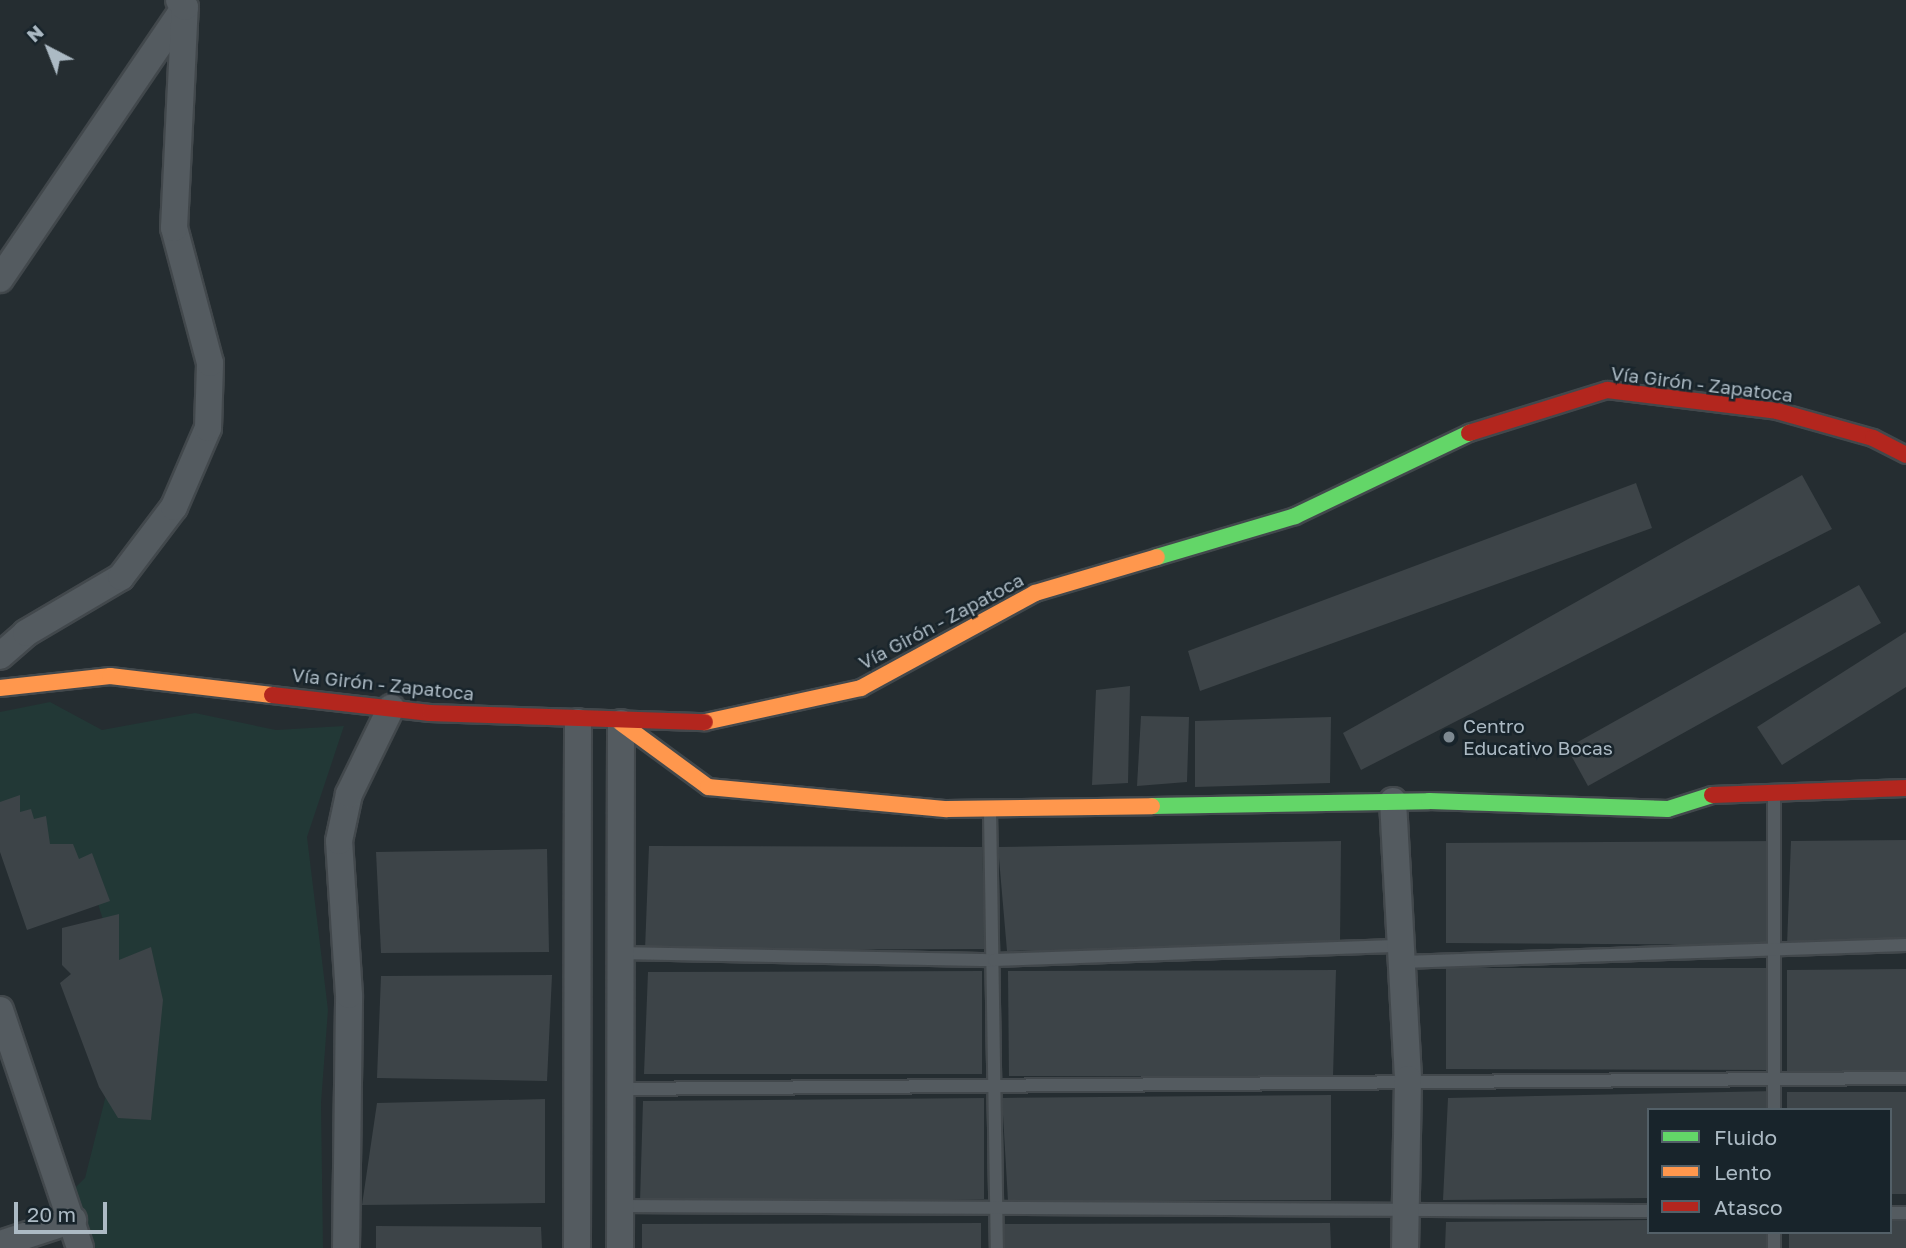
<!DOCTYPE html>
<meta charset="utf-8">
<style>
body{margin:0}
#map{position:relative;width:1906px;height:1248px;overflow:hidden;background:#252d31;font-family:"Golos Text",sans-serif}
div>[style]{position:absolute}
.green>*{inset:0;background:#223836}
.building>*{inset:0;background:#3d4448}
.roads{filter:drop-shadow(2px 0 #42484c) drop-shadow(-2px 0 #42484c) drop-shadow(0 2px #42484c) drop-shadow(0 -2px #42484c)}
.lane>*{height:12px;margin:-6px;padding:0 6px;transform-origin:6px;border-radius:6px;background:#545b60}
.street>*{height:26px;margin:-13px;padding:0 13px;transform-origin:13px;border-radius:13px;background:#545b60}
.fast>*{height:16px;margin:-8px;padding:0 8px;transform-origin:8px;border-radius:8px;background:#63d668}
.slow>*{height:16px;margin:-8px;padding:0 8px;transform-origin:8px;border-radius:8px;background:#ff974d}
.jam>*{height:16px;margin:-8px;padding:0 8px;transform-origin:8px;border-radius:8px;background:#b3261e}
.dots>*{width:19px;height:19px;translate:-50% -50%;box-sizing:border-box;border:4px solid #18242b;border-radius:50%}
span{translate:-50% -50%;white-space:nowrap;text-align:center;line-height:1.15;-webkit-text-stroke:5px #18242b;paint-order:stroke}
.street-label{font-size:19px;color:#acbac4}
.poi-label{font-size:19px;color:#acbac4}
.left{translate:0 -50%;text-align:left}
.legend{position:absolute;left:1647px;top:1108px;width:245px;height:126px;box-sizing:border-box;background:#18242b;border:2px solid #536068;margin:0;padding:9px 12px;list-style:none;font-size:21px;color:#acbac4}
.legend li{display:flex;align-items:center;gap:14px;height:35px}
.legend b{width:35px;border:2px solid #536068}
.north{position:absolute;left:14px;top:14px;width:70px;height:70px;-webkit-text-stroke:5px #18242b;paint-order:stroke;rotate:318deg;font-size:19px;font-weight:700;line-height:28px;text-align:center;color:#acbac4}
.north::after{content:'';display:block;margin:auto;width:24px;height:32px;background:#acbac4;clip-path:polygon(50% 0,100% 100%,50% 72%,0 100%)}
.scale{position:absolute;left:14px;top:1202px;width:93px;height:32px;box-sizing:border-box;border:4px solid #acbac4;border-top:0;padding-left:9px;font-size:21px;line-height:24px;white-space:nowrap;color:#acbac4;-webkit-text-stroke:5px #18242b;paint-order:stroke}
</style>
<div id="map">
<div class="green">
<div style="clip-path:polygon(50px 702px,102px 730px,195px 713px,276px 730px,344px 726px,307px 837px,328px 1010px,321px 1103px,323px 1248px,75px 1248px,61px 1202px,85px 1178px,124px 1024px,115px 957px,97px 901px,0 818px,0 712px)"></div>
</div>
<div class="building">
<div style="clip-path:polygon(1802px 475px,1832px 529px,1361px 770px,1343px 733px)"></div>
<div style="clip-path:polygon(1636px 483px,1652px 528px,1200px 691px,1188px 651px)"></div>
<div style="clip-path:polygon(1859px 585px,1881px 623px,1588px 786px,1567px 748px)"></div>
<div style="clip-path:polygon(1906px 632px,1906px 687px,1782px 765px,1757px 727px)"></div>
<div style="clip-path:polygon(1130px 686px,1128px 783px,1092px 785px,1096px 690px)"></div>
<div style="clip-path:polygon(1141px 716px,1189px 717px,1187px 782px,1137px 786px)"></div>
<div style="clip-path:polygon(1331px 717px,1330px 783px,1195px 787px,1195px 721px)"></div>
<div style="clip-path:polygon(20px 795px,20px 812px,31px 809px,34px 819px,46px 816px,50px 844px,73px 844px,79px 859px,92px 853px,110px 901px,27px 930px,0 852px,0 802px)"></div>
<div style="clip-path:polygon(1906px 840px,1906px 945px,1787px 945px,1791px 841px)"></div>
<div style="clip-path:polygon(1341px 841px,1340px 944px,1007px 951px,998px 847px)"></div>
<div style="clip-path:polygon(1779px 841px,1770px 945px,1446px 943px,1446px 843px)"></div>
<div style="clip-path:polygon(649px 846px,982px 847px,986px 949px,645px 950px)"></div>
<div style="clip-path:polygon(547px 849px,549px 952px,381px 953px,376px 852px)"></div>
<div style="clip-path:polygon(119px 914px,119px 960px,151px 947px,163px 1000px,151px 1120px,118px 1118px,99px 1087px,60px 983px,71px 974px,62px 965px,62px 928px)"></div>
<div style="clip-path:polygon(1446px 968px,1773px 968px,1772px 1070px,1446px 1069px)"></div>
<div style="clip-path:polygon(1906px 969px,1906px 1071px,1787px 1071px,1787px 970px)"></div>
<div style="clip-path:polygon(1336px 970px,1333px 1077px,1009px 1076px,1008px 971px)"></div>
<div style="clip-path:polygon(982px 971px,982px 1074px,644px 1074px,648px 972px)"></div>
<div style="clip-path:polygon(552px 975px,547px 1081px,377px 1078px,381px 976px)"></div>
<div style="clip-path:polygon(1775px 1091px,1775px 1110px,1649px 1110px,1649px 1198px,1443px 1200px,1448px 1098px)"></div>
<div style="clip-path:polygon(1787px 1092px,1906px 1092px,1906px 1194px,1890px 1194px,1890px 1110px,1787px 1110px)"></div>
<div style="clip-path:polygon(1331px 1095px,1331px 1200px,1008px 1201px,1002px 1098px)"></div>
<div style="clip-path:polygon(984px 1098px,984px 1199px,640px 1202px,643px 1101px)"></div>
<div style="clip-path:polygon(545px 1099px,545px 1203px,362px 1205px,377px 1103px)"></div>
<div style="clip-path:polygon(1649px 1220px,1649px 1232px,1775px 1232px,1775px 1248px,1445px 1248px,1446px 1222px)"></div>
<div style="clip-path:polygon(1890px 1220px,1906px 1220px,1906px 1248px,1789px 1248px,1789px 1232px,1890px 1232px)"></div>
<div style="clip-path:polygon(981px 1223px,981px 1248px,642px 1248px,642px 1224px)"></div>
<div style="clip-path:polygon(1330px 1223px,1331px 1248px,1003px 1248px,1003px 1224px)"></div>
<div style="clip-path:polygon(376px 1226px,541px 1227px,542px 1248px,376px 1248px)"></div>
</div>
<div class="roads">
<div class="lane">
<div style="left:1774px;top:793px;width:317px;rotate:90deg"></div>
<div style="left:990px;top:811px;width:437px;rotate:89.1deg"></div>
<div style="left:618px;top:953px;width:376px;rotate:1.1deg"></div>
<div style="left:994px;top:960px;width:408px;rotate:-2deg"></div>
<div style="left:1402px;top:962px;width:504px;rotate:-1.93deg"></div>
<div style="left:618px;top:1089px;width:1288px;rotate:-0.49deg"></div>
<div style="left:619px;top:1206px;width:1030px;rotate:0.28deg"></div>
<div style="left:1890px;top:1213px;width:16px"></div>
<div style="left:1774px;top:1232px;width:16px;rotate:90deg"></div>
</div>
<div class="street">
<div style="left:0;top:279px;width:328px;rotate:-55.8deg"></div>
<div style="left:0;top:656px;width:35px;rotate:-41deg"></div>
<div style="left:26px;top:633px;width:110px;rotate:-30.5deg"></div>
<div style="left:121px;top:577px;width:88px;rotate:-52.9deg"></div>
<div style="left:174px;top:507px;width:86px;rotate:-66.7deg"></div>
<div style="left:208px;top:428px;width:65px;rotate:-88.2deg"></div>
<div style="left:210px;top:363px;width:140px;rotate:-104.9deg"></div>
<div style="left:174px;top:228px;width:221px;rotate:-87.2deg"></div>
<div style="left:185px;top:7px;width:9px;rotate:-131deg"></div>
<div style="left:1393px;top:801px;width:278px;rotate:86.9deg"></div>
<div style="left:1408px;top:1079px;width:169px;rotate:91deg"></div>
<div style="left:0;top:1010px;width:251px;rotate:71.4deg"></div>
<div style="left:0;top:1244px;width:77px;rotate:-18.2deg"></div>
<div style="left:346px;top:1248px;width:253px;rotate:-89.3deg"></div>
<div style="left:349px;top:995px;width:154px;rotate:-93.7deg"></div>
<div style="left:339px;top:841px;width:48px;rotate:-78deg"></div>
<div style="left:349px;top:794px;width:96px;rotate:-64deg"></div>
<div style="left:577px;top:1248px;width:526px;rotate:-89.89deg"></div>
<div style="left:620px;top:1248px;width:525px;rotate:-89.89deg"></div>
</div>
<div class="fast">
<div style="left:1157px;top:557px;width:144px;rotate:-16.5deg"></div>
<div style="left:1295px;top:516px;width:193px;rotate:-25.5deg"></div>
<div style="left:1152px;top:806px;width:277px;rotate:-1deg"></div>
<div style="left:1429px;top:801px;width:239px;rotate:1.9deg"></div>
<div style="left:1668px;top:809px;width:46px;rotate:-17.7deg"></div>
</div>
<div class="slow">
<div style="left:0;top:688px;width:111px;rotate:-6.2deg"></div>
<div style="left:110px;top:676px;width:163px;rotate:6.7deg"></div>
<div style="left:705px;top:722px;width:160px;rotate:-12.3deg"></div>
<div style="left:861px;top:688px;width:198px;rotate:-28.6deg"></div>
<div style="left:1035px;top:593px;width:127px;rotate:-16.4deg"></div>
<div style="left:621px;top:723px;width:108px;rotate:36.3deg"></div>
<div style="left:708px;top:787px;width:240px;rotate:5.3deg"></div>
<div style="left:947px;top:809px;width:205px;rotate:-0.8deg"></div>
</div>
<div class="jam">
<div style="left:1469px;top:433px;width:145px;rotate:-17.3deg"></div>
<div style="left:1607px;top:390px;width:171px;rotate:7deg"></div>
<div style="left:1777px;top:411px;width:100px;rotate:15.7deg"></div>
<div style="left:1873px;top:438px;width:37px;rotate:27deg"></div>
<div style="left:272px;top:695px;width:159px;rotate:6.5deg"></div>
<div style="left:430px;top:713px;width:275px;rotate:1.9deg"></div>
<div style="left:1712px;top:795px;width:194px;rotate:-2.1deg"></div>
</div>
</div>
<div class="dots">
<div style="left:1449px;top:737px;background:#7d8991"></div>
</div>
<div class="street-label">
<span style="left:1702px;top:384px;rotate:7deg">Vía Girón - Zapatoca</span>
<span style="left:941px;top:621px;rotate:-28deg">Vía Girón - Zapatoca</span>
<span style="left:383px;top:684px;rotate:6deg">Vía Girón - Zapatoca</span>
</div>
<div class="poi-label">
<span class="left" style="left:1463px;top:737px">Centro<br>Educativo Bocas</span>
</div>
<ul class="legend">
<li><b style="height:9px;background:#63d668"></b>Fluido</li>
<li><b style="height:9px;background:#ff974d"></b>Lento</li>
<li><b style="height:9px;background:#b3261e"></b>Atasco</li>
</ul>
<div class="north">N</div>
<div class="scale">20 m</div>
</div>
